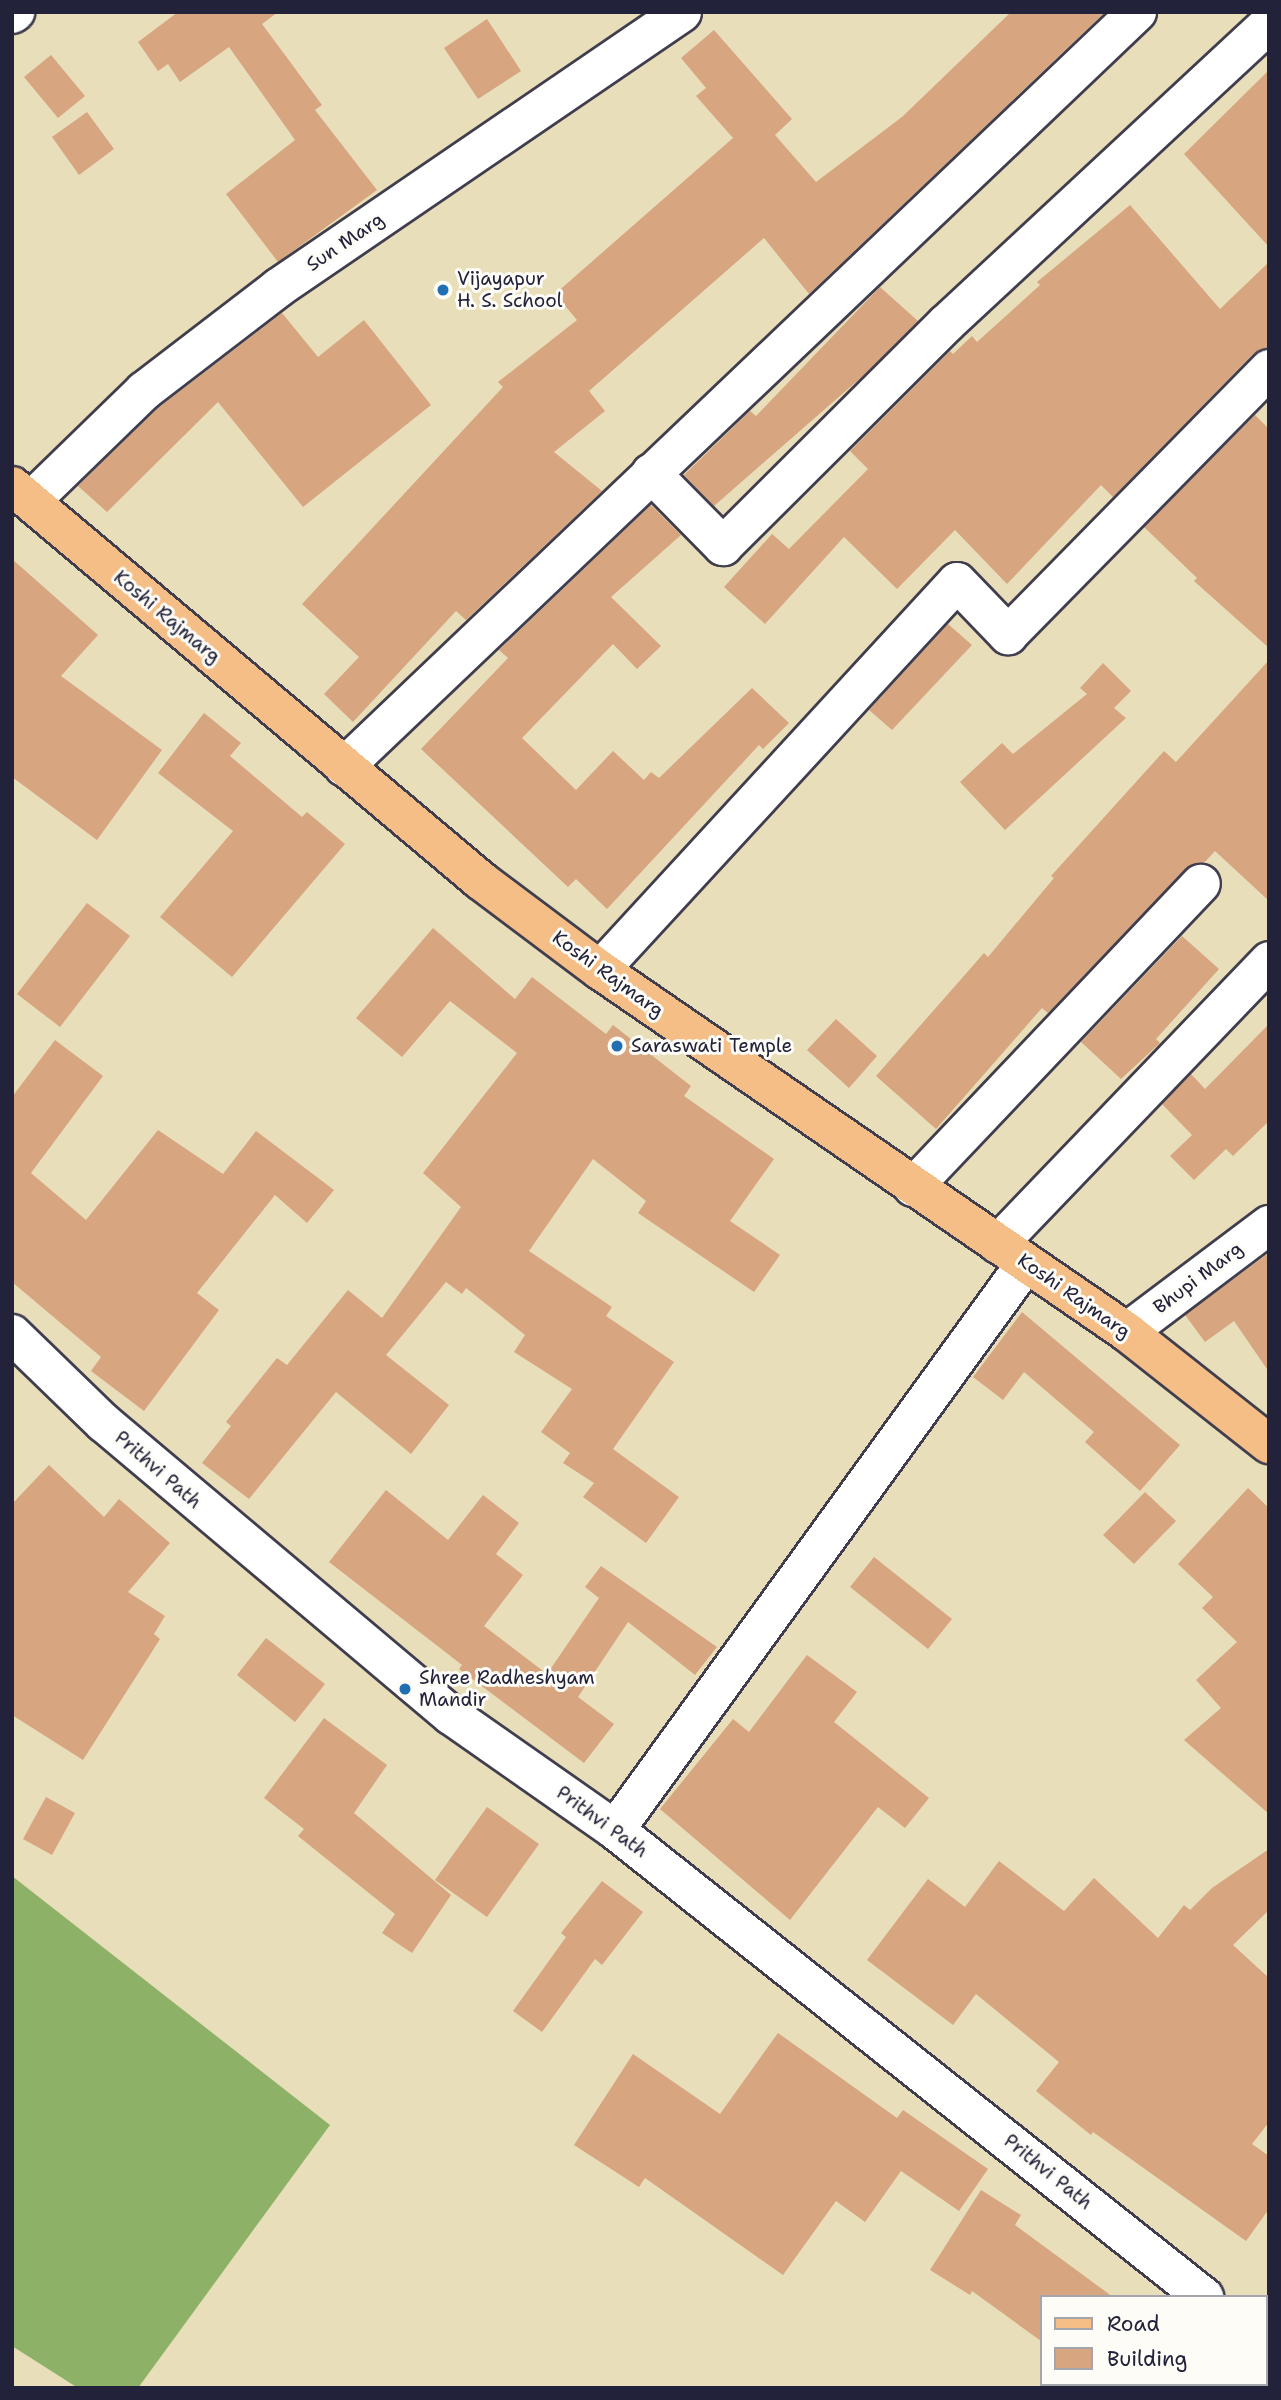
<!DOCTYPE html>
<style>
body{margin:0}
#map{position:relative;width:1281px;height:2400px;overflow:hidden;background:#e9deba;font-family:"Shantell Sans",sans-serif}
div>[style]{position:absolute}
.forest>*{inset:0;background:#8db267}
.building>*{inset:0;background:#d7a580}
.roads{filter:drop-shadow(2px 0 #403e4e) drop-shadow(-2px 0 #403e4e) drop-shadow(0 2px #403e4e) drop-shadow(0 -2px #403e4e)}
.minor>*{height:38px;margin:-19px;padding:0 19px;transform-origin:19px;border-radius:19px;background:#fff}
.major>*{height:38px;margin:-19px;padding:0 19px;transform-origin:19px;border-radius:19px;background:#f6be87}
.dots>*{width:19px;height:19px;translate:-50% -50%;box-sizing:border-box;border:4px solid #fdfcf7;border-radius:50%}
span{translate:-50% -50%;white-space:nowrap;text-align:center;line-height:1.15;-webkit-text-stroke:6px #fdfcf7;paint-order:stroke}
.street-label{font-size:19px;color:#22223b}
.poi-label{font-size:19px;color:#22223b}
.left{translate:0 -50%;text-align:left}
.frame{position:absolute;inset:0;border:14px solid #22223b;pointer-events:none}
.legend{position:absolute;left:1040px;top:2295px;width:228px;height:91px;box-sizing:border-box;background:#fdfcf7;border:2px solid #a5a5ac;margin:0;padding:9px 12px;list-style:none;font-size:21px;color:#22223b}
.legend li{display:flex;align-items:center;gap:14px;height:35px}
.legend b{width:35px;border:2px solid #a5a5ac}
</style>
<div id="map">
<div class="forest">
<div style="clip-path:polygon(12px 1876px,330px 2125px,138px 2388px,78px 2388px,12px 2346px)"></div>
</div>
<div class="building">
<div style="clip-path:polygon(178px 12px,278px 12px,262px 24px,322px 105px,315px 110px,377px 190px,278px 262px,226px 194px,295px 140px,229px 47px,180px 82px,168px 64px,158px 71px,138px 42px)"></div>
<div style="clip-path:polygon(1011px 12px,1105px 12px,809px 294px,764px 238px,589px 391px,605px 411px,554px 452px,602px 491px,466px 620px,456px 611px,353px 722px,324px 694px,359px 657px,302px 604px,503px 387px,498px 382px,577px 320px,555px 294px,733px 138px,696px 96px,706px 88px,681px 58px,714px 30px,792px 119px,775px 135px,816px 182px,902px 117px)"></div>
<div style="clip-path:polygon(487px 19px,521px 71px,478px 99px,444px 48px)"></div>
<div style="clip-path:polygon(51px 55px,85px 96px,58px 118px,24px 77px)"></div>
<div style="clip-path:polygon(1269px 70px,1269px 247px,1184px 154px)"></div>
<div style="clip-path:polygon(87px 112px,114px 149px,79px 175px,52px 137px)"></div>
<div style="clip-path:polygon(1130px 205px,1220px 309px,1269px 262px,1269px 346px,1253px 354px,1113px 497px,1101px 485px,1007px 584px,955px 530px,897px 589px,844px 537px,765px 624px,724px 587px,772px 534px,789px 549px,868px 469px,850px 451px,950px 351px,953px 354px,972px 336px,977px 342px,1040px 285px,1037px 282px)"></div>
<div style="clip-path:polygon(880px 287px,918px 321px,864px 375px,714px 506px,684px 475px,750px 411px,756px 416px)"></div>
<div style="clip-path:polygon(282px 313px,318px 357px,364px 320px,431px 405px,303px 507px,218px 402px,107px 512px,78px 486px,158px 408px)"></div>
<div style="clip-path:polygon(1255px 415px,1269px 429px,1269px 648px,1194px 581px,1197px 578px,1144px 527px)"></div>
<div style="clip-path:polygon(651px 505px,681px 535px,611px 597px,661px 646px,637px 669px,613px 644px,522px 738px,576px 790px,613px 751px,644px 780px,651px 772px,659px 778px,752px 688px,789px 723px,763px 749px,759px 745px,607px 909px,576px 879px,568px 887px,421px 749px,508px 658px,499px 650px)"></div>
<div style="clip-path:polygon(12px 559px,98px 635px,61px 676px,162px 750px,97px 840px,12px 777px)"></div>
<div style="clip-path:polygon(948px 624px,972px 645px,892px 730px,869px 710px)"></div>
<div style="clip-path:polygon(1269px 660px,1269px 901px,1215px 851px,1204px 863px,1186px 868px,1048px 1013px,1042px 1008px,936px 1129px,876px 1076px,984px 953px,988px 957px,1054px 878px,1051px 876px,1164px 751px,1176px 762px)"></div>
<div style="clip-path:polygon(1103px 663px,1131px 691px,1114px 708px,1126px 718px,1005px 830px,960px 782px,1002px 743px,1013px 754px,1087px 694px,1080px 688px)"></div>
<div style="clip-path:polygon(204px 713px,241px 743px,230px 756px,302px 817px,307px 812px,345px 844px,232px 977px,160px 917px,233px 831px,158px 773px)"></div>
<div style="clip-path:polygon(87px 903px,130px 936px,60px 1027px,17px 994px)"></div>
<div style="clip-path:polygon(433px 928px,515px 999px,532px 977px,606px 1034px,613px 1025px,691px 1086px,684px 1096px,774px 1159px,730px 1221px,780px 1255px,754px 1292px,638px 1213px,646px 1201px,593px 1159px,529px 1251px,612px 1307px,606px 1316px,674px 1362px,613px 1449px,679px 1497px,646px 1543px,583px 1497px,594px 1483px,563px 1463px,570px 1453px,541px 1432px,572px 1389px,514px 1352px,525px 1335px,466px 1288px,462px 1294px,446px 1282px,386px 1355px,449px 1405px,411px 1454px,336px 1392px,249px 1499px,202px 1463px,231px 1426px,226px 1422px,277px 1358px,287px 1365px,348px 1290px,382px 1318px,461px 1207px,423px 1173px,517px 1053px,450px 1001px,402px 1057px,356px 1018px)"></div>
<div style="clip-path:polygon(1182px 936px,1219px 969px,1156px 1039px,1160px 1043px,1121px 1079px,1081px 1042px)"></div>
<div style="clip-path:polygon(836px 1019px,877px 1056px,849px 1088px,807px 1050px)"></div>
<div style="clip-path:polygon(1269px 1024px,1269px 1121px,1233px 1156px,1226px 1149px,1194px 1180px,1170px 1156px,1192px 1135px,1162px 1104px,1191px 1074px,1205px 1089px)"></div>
<div style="clip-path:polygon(55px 1040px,103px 1076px,31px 1173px,86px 1220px,158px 1130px,223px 1174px,256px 1131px,334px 1190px,307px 1223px,275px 1195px,197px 1293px,219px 1310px,144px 1411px,91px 1371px,101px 1357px,12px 1282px,12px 1097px)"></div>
<div style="clip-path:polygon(1269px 1253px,1269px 1372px,1234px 1321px,1205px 1342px,1185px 1315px)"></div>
<div style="clip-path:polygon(1022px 1312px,1180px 1445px,1140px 1491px,1085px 1442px,1094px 1432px,1024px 1372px,1003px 1400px,973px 1377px)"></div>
<div style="clip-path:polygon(49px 1465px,104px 1517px,119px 1499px,170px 1543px,128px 1592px,165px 1616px,154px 1634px,160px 1639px,83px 1760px,12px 1715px,12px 1504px)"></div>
<div style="clip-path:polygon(1248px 1488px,1269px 1508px,1269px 1814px,1184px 1740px,1221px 1708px,1196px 1680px,1237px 1642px,1202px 1608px,1213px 1597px,1178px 1564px)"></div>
<div style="clip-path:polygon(386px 1490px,448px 1540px,483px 1495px,519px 1523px,496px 1554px,523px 1575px,484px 1626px,547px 1674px,599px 1598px,585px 1587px,601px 1566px,717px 1647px,695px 1675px,628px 1622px,578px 1697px,614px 1724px,584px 1763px,459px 1669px,462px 1665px,329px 1562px)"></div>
<div style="clip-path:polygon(1145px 1492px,1176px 1521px,1134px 1564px,1103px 1535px)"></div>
<div style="clip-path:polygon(874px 1557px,952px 1619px,928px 1649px,850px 1587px)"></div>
<div style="clip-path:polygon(266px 1638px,325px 1684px,295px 1722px,237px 1675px)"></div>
<div style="clip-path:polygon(807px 1655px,857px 1692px,834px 1722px,929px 1798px,905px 1828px,878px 1807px,790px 1920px,660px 1809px,733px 1719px,749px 1732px)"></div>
<div style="clip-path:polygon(324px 1718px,387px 1765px,354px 1813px,451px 1895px,412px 1953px,382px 1933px,395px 1914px,298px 1836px,304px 1829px,264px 1798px)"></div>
<div style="clip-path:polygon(46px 1797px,75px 1813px,52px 1855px,23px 1839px)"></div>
<div style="clip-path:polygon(487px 1807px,539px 1844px,487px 1917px,435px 1880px)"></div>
<div style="clip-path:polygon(1269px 1849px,1269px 1910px,1233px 1945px,1269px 1978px,1269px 2122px,1252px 2144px,1269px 2156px,1269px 2209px,1246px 2241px,1093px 2132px,1091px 2135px,1036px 2091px,1059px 2062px,976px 1994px,953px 2025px,867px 1960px,928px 1879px,965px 1907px,999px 1861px,1064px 1911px,1094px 1878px,1158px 1938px,1184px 1905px,1190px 1910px,1212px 1888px)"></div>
<div style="clip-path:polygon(602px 1881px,643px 1912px,602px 1965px,595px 1959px,542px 2032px,513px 2011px,566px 1937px,561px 1933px)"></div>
<div style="clip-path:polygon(778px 2033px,897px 2118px,903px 2110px,988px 2169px,959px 2211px,901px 2171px,865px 2222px,836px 2201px,783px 2275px,645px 2178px,639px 2187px,574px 2145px,633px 2054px,720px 2114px)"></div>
<div style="clip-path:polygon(981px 2190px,1021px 2215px,1015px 2225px,1113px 2297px,1041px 2297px,1041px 2341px,972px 2291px,970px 2295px,930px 2270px)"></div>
</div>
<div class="roads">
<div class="minor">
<div style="left:12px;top:14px;width:4px;rotate:-34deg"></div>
<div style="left:651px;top:473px;width:103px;rotate:45.4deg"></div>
<div style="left:723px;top:546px;width:316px;rotate:-44.9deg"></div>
<div style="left:947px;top:323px;width:439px;rotate:-42.9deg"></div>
<div style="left:31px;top:501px;width:158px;rotate:-44.2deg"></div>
<div style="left:144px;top:391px;width:169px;rotate:-37.5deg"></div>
<div style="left:278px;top:288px;width:489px;rotate:-34.3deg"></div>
<div style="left:344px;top:767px;width:1095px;rotate:-43.59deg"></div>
<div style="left:600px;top:970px;width:527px;rotate:-47.38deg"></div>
<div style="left:957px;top:582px;width:74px;rotate:46.1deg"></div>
<div style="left:1008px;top:635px;width:373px;rotate:-45.5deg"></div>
<div style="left:913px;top:1187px;width:418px;rotate:-46.5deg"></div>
<div style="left:998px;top:1244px;width:392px;rotate:-46.2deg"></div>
<div style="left:1127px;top:1332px;width:178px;rotate:-37deg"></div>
<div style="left:12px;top:1334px;width:128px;rotate:44.1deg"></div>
<div style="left:104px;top:1423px;width:454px;rotate:40.1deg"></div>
<div style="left:451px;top:1715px;width:200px;rotate:35deg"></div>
<div style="left:615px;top:1830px;width:752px;rotate:38.41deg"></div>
<div style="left:615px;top:1830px;width:700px;rotate:-54.06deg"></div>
<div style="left:1265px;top:2347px;width:5px;rotate:37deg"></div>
</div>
<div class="major">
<div style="left:12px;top:486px;width:612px;rotate:40.09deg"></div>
<div style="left:480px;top:880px;width:150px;rotate:36.9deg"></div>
<div style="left:600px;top:970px;width:639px;rotate:34.49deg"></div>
<div style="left:1127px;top:1332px;width:181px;rotate:38.3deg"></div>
</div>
</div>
<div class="dots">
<div style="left:443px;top:290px;background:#1f6fb2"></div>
<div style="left:617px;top:1046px;background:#1f6fb2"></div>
<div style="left:405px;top:1689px;background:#1f6fb2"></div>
</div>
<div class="street-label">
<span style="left:345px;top:242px;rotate:-34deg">Sun Marg</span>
<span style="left:167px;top:617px;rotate:40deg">Koshi Rajmarg</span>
<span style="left:608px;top:974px;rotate:36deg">Koshi Rajmarg</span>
<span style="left:1198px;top:1278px;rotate:-37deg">Bhupi Marg</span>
<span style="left:1074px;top:1296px;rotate:35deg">Koshi Rajmarg</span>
<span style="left:158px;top:1470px;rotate:41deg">Prithvi Path</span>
<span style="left:602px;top:1822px;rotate:36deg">Prithvi Path</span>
<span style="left:1048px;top:2172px;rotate:39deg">Prithvi Path</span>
</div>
<div class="poi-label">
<span class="left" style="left:457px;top:290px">Vijayapur<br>H. S. School</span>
<span class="left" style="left:631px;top:1046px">Saraswati Temple</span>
<span class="left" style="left:419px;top:1689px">Shree Radheshyam<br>Mandir</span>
</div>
<div class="frame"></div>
<ul class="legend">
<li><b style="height:9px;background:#f6be87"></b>Road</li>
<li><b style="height:19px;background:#d7a580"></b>Building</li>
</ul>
</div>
